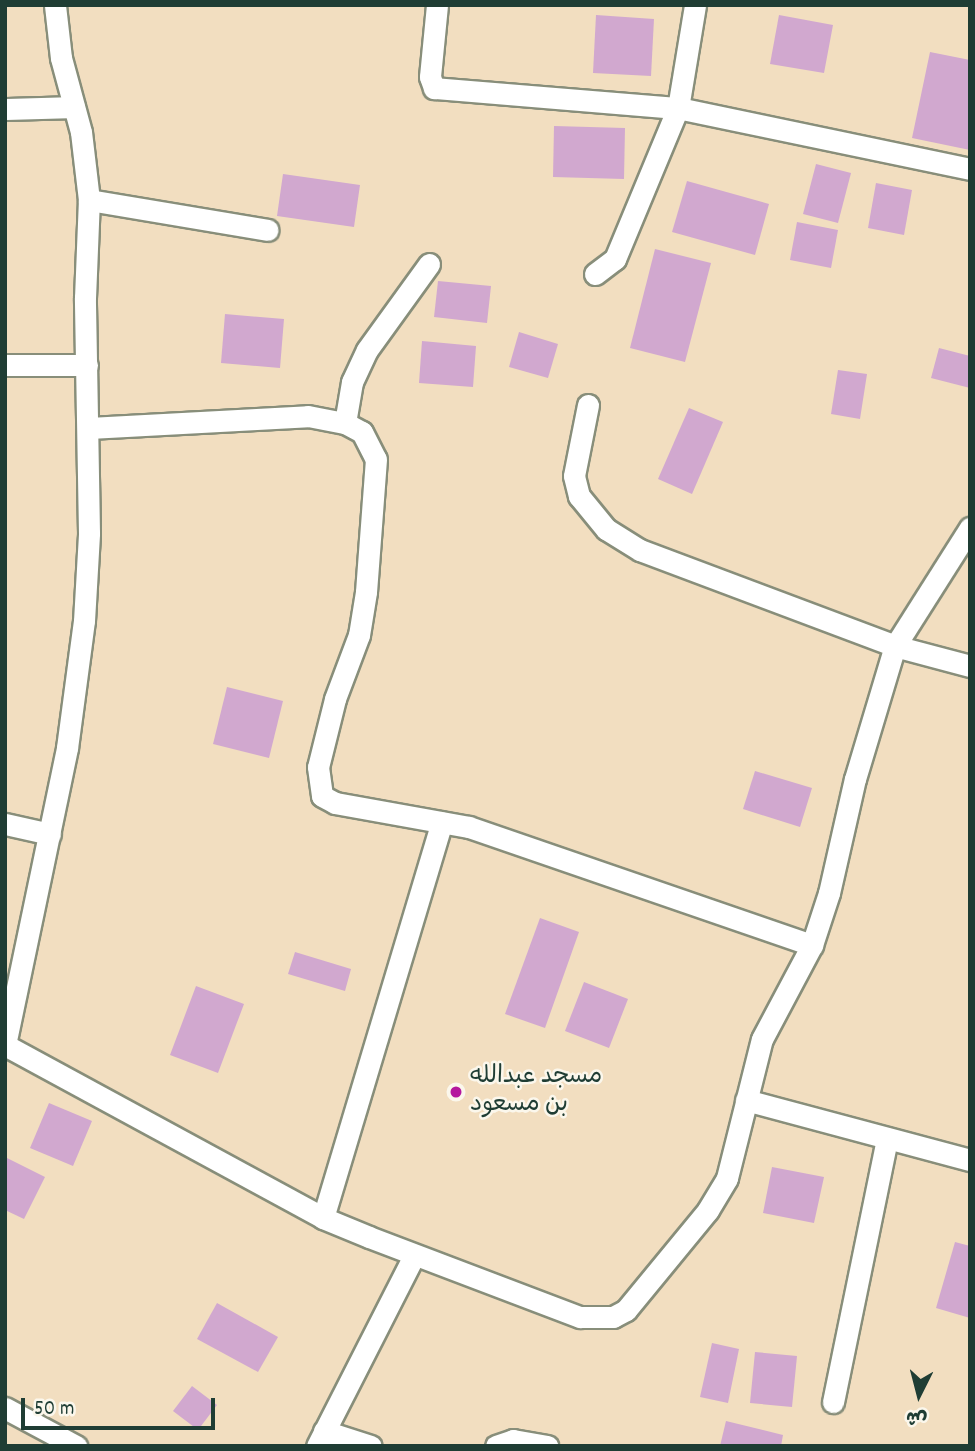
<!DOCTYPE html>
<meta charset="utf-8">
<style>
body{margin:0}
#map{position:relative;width:975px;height:1451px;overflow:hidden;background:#f2dec0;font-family:Dekko,"Playpen Sans Arabic",sans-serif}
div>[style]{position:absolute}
.building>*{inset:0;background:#d1a8cf}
.roads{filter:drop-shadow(2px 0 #888e7a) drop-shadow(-2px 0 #888e7a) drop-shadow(0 2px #888e7a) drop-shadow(0 -2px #888e7a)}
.minor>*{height:21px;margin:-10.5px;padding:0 10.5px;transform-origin:10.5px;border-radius:10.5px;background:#fff}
.dots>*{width:19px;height:19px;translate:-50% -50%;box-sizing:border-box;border:4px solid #fbf7ec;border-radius:50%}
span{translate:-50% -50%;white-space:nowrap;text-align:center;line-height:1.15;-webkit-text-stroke:5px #fbf7ec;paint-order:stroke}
.poi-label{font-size:24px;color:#1f3d34}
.left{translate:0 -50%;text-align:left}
.frame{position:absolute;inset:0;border:7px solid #1f3d34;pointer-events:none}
.north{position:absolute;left:884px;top:1360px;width:70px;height:70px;-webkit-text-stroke:5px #fbf7ec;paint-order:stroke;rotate:186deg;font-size:19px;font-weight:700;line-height:28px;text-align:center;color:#1f3d34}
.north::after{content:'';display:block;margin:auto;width:24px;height:32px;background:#1f3d34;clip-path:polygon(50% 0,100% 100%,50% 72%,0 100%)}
.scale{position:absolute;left:21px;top:1398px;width:194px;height:32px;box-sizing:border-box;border:4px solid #1f3d34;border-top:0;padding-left:9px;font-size:21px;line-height:24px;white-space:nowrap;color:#1f3d34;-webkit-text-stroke:5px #fbf7ec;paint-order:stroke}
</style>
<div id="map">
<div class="building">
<div style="clip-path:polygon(596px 15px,654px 19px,651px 76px,593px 73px)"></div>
<div style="clip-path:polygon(779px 15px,833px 25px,824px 73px,770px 64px)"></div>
<div style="clip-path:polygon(930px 52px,970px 60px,970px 150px,912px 138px)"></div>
<div style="clip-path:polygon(554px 126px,625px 128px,624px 179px,553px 177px)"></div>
<div style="clip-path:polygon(816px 164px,851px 173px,838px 223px,803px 214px)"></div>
<div style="clip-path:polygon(283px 174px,360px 185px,354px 227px,277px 216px)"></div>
<div style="clip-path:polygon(687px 181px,769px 204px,755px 255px,672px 232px)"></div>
<div style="clip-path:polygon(876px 183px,912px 190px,904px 235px,868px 228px)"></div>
<div style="clip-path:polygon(797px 222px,838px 230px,831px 268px,790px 260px)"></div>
<div style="clip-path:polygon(655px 249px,711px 263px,685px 362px,630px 348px)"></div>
<div style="clip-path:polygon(438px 281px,491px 286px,487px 323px,434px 317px)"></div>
<div style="clip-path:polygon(225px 314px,284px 319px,280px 368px,221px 363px)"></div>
<div style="clip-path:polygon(519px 332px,558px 344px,548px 378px,509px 367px)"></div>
<div style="clip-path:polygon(422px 341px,476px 346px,473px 387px,419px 383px)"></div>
<div style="clip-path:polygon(939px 348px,970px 356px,970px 388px,931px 378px)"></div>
<div style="clip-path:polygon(838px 370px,867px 374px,860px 419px,831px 414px)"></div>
<div style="clip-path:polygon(689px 408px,723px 422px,692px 494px,658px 479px)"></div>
<div style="clip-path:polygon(227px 687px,283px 701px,269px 758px,213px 744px)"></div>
<div style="clip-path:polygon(755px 771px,812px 788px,800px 827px,743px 809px)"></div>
<div style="clip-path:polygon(540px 918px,579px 932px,545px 1028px,505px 1014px)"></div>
<div style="clip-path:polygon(295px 952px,351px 969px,345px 991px,288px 974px)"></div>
<div style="clip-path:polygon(584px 982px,628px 999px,609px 1048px,565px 1031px)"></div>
<div style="clip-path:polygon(196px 986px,244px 1004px,218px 1073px,170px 1055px)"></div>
<div style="clip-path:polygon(49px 1103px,92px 1121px,73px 1166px,30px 1148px)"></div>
<div style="clip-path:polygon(5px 1157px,45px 1177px,24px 1219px,5px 1210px)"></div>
<div style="clip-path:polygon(772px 1167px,824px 1177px,814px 1223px,763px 1213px)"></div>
<div style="clip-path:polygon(955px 1242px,970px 1246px,970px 1318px,936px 1308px)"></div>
<div style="clip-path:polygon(217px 1303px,278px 1337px,258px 1372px,197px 1339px)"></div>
<div style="clip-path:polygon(712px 1343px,739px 1349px,728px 1403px,700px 1397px)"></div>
<div style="clip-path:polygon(755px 1352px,797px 1356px,792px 1407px,750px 1403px)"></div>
<div style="clip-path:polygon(192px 1386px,217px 1405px,198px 1430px,173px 1411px)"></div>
<div style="clip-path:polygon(726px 1421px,783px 1435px,781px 1446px,720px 1446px)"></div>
</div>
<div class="roads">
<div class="minor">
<div style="left:437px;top:5px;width:72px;rotate:95.6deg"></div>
<div style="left:430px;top:77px;width:12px;rotate:70deg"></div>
<div style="left:434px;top:88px;width:245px;rotate:4.7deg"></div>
<div style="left:678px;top:108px;width:298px;rotate:11.8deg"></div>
<div style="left:5px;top:109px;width:69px;rotate:-1.7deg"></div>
<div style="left:89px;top:200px;width:181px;rotate:9.5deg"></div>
<div style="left:595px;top:274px;width:25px;rotate:-37deg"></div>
<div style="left:615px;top:259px;width:164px;rotate:-67.4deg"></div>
<div style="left:678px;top:108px;width:104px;rotate:-80.6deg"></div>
<div style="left:5px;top:365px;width:82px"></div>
<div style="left:588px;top:405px;width:72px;rotate:101.2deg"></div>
<div style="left:574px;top:476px;width:21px;rotate:76deg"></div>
<div style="left:579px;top:496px;width:43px;rotate:50.7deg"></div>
<div style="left:606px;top:529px;width:40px;rotate:32deg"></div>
<div style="left:640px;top:550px;width:272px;rotate:20.6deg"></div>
<div style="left:895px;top:646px;width:78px;rotate:14.9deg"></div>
<div style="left:345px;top:423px;width:42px;rotate:-80.3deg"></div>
<div style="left:352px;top:382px;width:35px;rotate:-65deg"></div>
<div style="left:367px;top:350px;width:106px;rotate:-54.2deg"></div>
<div style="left:89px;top:428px;width:219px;rotate:-3.1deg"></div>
<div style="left:308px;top:416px;width:38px;rotate:11deg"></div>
<div style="left:345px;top:423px;width:19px;rotate:28deg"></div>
<div style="left:362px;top:432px;width:30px;rotate:63deg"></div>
<div style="left:376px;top:459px;width:133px;rotate:94.3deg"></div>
<div style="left:366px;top:592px;width:44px;rotate:99.2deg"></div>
<div style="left:359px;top:635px;width:68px;rotate:110.6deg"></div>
<div style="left:335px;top:699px;width:70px;rotate:104deg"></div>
<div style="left:318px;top:767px;width:29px;rotate:82deg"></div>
<div style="left:322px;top:796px;width:15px;rotate:28deg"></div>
<div style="left:335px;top:803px;width:136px;rotate:10.2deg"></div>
<div style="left:469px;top:827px;width:363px;rotate:19deg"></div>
<div style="left:5px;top:824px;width:46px;rotate:12.5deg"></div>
<div style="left:5px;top:1045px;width:362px;rotate:28.5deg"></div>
<div style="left:323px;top:1218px;width:50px;rotate:22.4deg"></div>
<div style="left:369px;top:1237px;width:226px;rotate:20.8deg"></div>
<div style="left:580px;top:1317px;width:33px"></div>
<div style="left:613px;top:1317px;width:15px;rotate:-28deg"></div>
<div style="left:626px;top:1310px;width:129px;rotate:-50.6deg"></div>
<div style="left:708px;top:1210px;width:37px;rotate:-59deg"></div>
<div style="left:727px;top:1178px;width:143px;rotate:-75.9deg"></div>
<div style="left:762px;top:1039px;width:106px;rotate:-62deg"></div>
<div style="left:812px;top:945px;width:55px;rotate:-71.9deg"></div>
<div style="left:829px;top:893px;width:117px;rotate:-77.2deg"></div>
<div style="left:855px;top:779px;width:139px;rotate:-73.3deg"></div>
<div style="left:895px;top:646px;width:140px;rotate:-57.6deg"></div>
<div style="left:5px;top:1045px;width:303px;rotate:-78.2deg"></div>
<div style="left:67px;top:748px;width:128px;rotate:-82.4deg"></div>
<div style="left:84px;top:621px;width:88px;rotate:-86.7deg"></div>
<div style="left:89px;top:533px;width:235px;rotate:-91deg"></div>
<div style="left:85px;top:298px;width:98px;rotate:-87.7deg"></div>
<div style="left:89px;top:200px;width:68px;rotate:-96.7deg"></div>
<div style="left:81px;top:132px;width:77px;rotate:-105.1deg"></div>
<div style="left:61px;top:58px;width:53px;rotate:-96.5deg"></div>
<div style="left:746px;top:1100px;width:232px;rotate:15deg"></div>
<div style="left:323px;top:1218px;width:413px;rotate:-73.3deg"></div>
<div style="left:833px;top:1402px;width:269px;rotate:-78.4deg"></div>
<div style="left:5px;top:1408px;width:81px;rotate:28.2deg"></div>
<div style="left:324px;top:1431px;width:49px;rotate:17.7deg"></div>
<div style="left:317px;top:1446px;width:213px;rotate:-63deg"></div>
<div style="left:496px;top:1446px;width:18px;rotate:-19deg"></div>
<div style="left:513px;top:1440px;width:35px;rotate:10deg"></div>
</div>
</div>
<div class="dots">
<div style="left:456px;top:1092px;background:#b5179e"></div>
</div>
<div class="poi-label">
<span class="left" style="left:470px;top:1092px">مسجد عبدالله<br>بن مسعود</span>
</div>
<div class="frame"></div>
<div class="north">ش</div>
<div class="scale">50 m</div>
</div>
